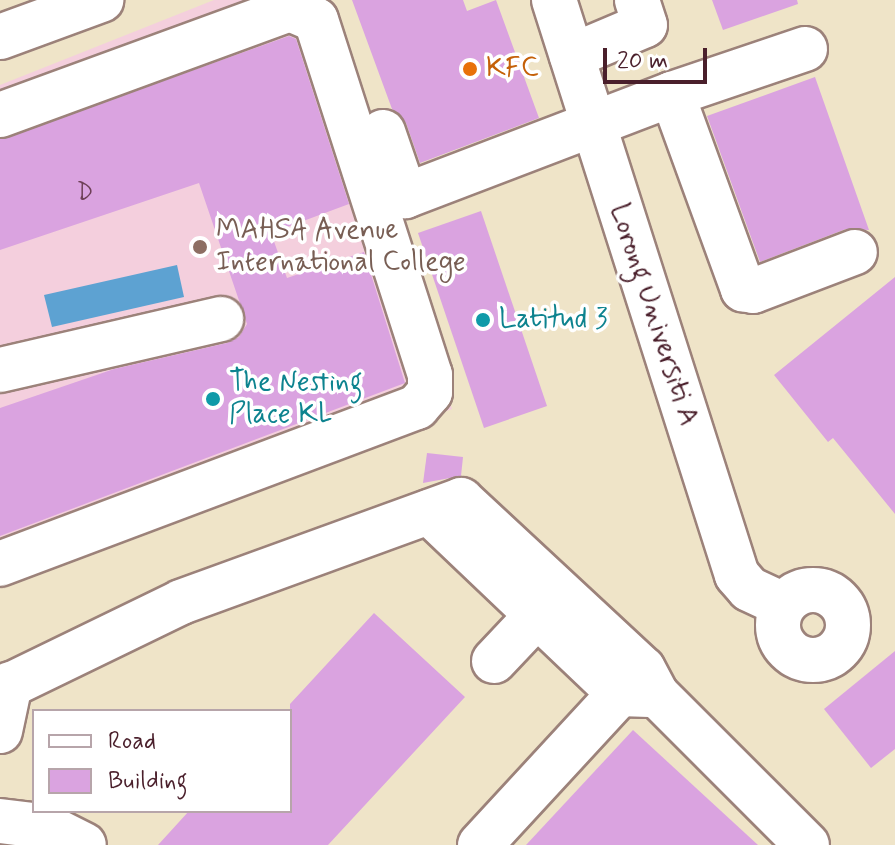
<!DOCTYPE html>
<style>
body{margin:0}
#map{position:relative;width:895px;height:845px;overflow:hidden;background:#efe4c8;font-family:Mynerve,sans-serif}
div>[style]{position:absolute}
.built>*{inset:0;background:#f4cfdd}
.water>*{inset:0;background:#5da2d2}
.building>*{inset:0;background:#daa3e0}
.roads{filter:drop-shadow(2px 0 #9c827a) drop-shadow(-2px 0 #9c827a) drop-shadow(0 2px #9c827a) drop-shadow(0 -2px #9c827a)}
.minor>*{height:44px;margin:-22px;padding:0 22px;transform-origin:22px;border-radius:22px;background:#fff}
.minor>.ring{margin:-22px;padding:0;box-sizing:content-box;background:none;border:44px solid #fff;border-radius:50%}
.major>*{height:44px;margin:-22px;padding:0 22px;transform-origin:22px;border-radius:22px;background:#fff}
.dots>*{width:22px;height:22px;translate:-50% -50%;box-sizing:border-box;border:4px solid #fff;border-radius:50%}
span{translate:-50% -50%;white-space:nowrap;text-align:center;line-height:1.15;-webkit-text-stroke:7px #fff;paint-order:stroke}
.number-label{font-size:24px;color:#6e4058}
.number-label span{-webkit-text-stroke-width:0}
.food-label{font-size:28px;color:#c56008}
.left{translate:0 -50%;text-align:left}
.education-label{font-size:28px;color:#785e54}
.street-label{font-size:28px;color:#4a1f2b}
.culture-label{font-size:28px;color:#0d838f}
.legend{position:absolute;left:32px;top:709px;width:260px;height:104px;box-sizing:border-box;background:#fff;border:2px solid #b7a5aa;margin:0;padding:10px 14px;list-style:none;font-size:24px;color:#4a1f2b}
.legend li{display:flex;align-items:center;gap:16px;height:40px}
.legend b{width:40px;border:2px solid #b7a5aa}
.scale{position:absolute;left:603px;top:48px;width:104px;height:36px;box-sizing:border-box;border:4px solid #4a1f2b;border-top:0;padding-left:10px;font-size:24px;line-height:28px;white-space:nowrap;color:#4a1f2b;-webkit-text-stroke:6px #fff;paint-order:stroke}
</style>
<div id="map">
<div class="built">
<div style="clip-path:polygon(214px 0,324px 0,452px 409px,0 576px,0 85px)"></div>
</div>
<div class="water">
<div style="clip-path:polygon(177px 265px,184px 297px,52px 327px,44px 295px)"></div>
</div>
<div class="building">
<div style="clip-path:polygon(352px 0,463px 0,467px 11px,496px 0,539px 118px,420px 163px,406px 123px,392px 109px)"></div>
<div style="clip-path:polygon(712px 0,797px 0,798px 4px,723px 30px)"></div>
<div style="clip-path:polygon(289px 36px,296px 39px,349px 204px,271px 233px,287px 278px,364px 252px,405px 383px,0 536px,0 408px,114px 369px,227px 343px,239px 337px,247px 324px,199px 183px,0 250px,0 139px)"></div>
<div style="clip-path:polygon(815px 77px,869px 230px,846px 229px,760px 262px,707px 116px)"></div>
<div style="clip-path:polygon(481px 211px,547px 406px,484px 428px,418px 233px)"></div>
<div style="clip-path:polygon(895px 277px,895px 514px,833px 438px,828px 442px,774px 375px)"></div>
<div style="clip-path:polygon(427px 453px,463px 457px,461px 476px,423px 483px)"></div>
<div style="clip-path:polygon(374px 613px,465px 697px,328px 845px,158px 845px,189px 811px,290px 811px,290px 704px)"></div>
<div style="clip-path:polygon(895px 651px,895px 749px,871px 768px,824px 709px)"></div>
<div style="clip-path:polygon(633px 730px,758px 845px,526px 845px)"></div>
</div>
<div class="roads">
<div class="minor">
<div style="left:554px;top:0;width:603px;rotate:72.35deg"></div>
<div style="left:737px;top:575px;width:18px;rotate:49deg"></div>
<div style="left:749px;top:589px;width:38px;rotate:25deg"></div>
<div style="left:805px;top:49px;width:140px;rotate:161.3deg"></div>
<div style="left:672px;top:94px;width:208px;rotate:70deg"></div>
<div style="left:743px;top:289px;width:10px;rotate:11deg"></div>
<div style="left:753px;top:291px;width:109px;rotate:-20.9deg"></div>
<div style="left:572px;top:56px;width:79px;rotate:-23deg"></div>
<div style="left:645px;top:25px;width:26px;rotate:-108deg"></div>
<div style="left:0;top:115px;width:309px;rotate:-20.1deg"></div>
<div style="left:290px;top:9px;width:28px;rotate:23deg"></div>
<div style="left:316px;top:20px;width:373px;rotate:72.2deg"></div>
<div style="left:430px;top:375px;width:17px;rotate:90deg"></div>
<div style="left:430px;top:392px;width:20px;rotate:131deg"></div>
<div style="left:417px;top:407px;width:446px;rotate:159.4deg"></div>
<div style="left:383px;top:132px;width:68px;rotate:71deg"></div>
<div style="left:405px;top:196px;width:286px;rotate:-20.9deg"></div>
<div style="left:0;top:370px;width:227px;rotate:-13deg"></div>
<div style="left:429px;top:512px;width:264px;rotate:43.6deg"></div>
<div style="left:620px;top:694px;width:37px;rotate:2deg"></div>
<div class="ring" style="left:778px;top:590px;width:26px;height:26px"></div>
<div style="left:494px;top:661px;width:93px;rotate:-46.7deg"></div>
<div style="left:0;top:690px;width:201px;rotate:-25.9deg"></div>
<div style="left:181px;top:602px;width:298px;rotate:-20deg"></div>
<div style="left:461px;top:500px;width:248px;rotate:42.9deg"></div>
<div style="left:643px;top:669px;width:30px;rotate:62deg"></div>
<div style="left:657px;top:695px;width:212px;rotate:45deg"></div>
<div style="left:0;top:731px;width:48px;rotate:-78deg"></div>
<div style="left:0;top:821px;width:48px;rotate:7.1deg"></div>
<div style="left:48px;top:827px;width:40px;rotate:26.6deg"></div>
<div style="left:480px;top:845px;width:233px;rotate:-47.3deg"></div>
</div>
<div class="major">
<div style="left:0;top:37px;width:108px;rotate:-20.1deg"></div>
</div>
</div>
<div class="dots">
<div style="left:470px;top:69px;background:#e8710a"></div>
<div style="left:200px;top:247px;background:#8d6e63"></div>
<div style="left:483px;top:320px;background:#0f9aa8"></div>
<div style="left:213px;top:399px;background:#0f9aa8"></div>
</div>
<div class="number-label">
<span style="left:85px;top:193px">D</span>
</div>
<div class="food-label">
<span class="left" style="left:486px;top:69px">KFC</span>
</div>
<div class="education-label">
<span class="left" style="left:216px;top:247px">MAHSA Avenue<br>International College</span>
</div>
<div class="street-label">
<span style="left:653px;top:315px;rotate:72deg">Lorong Universiti A</span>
</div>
<div class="culture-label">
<span class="left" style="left:499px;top:320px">Latitud 3</span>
<span class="left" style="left:229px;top:399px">The Nesting<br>Place KL</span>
</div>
<ul class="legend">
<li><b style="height:10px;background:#fff"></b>Road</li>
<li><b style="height:22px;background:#daa3e0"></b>Building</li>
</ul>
<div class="scale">20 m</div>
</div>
